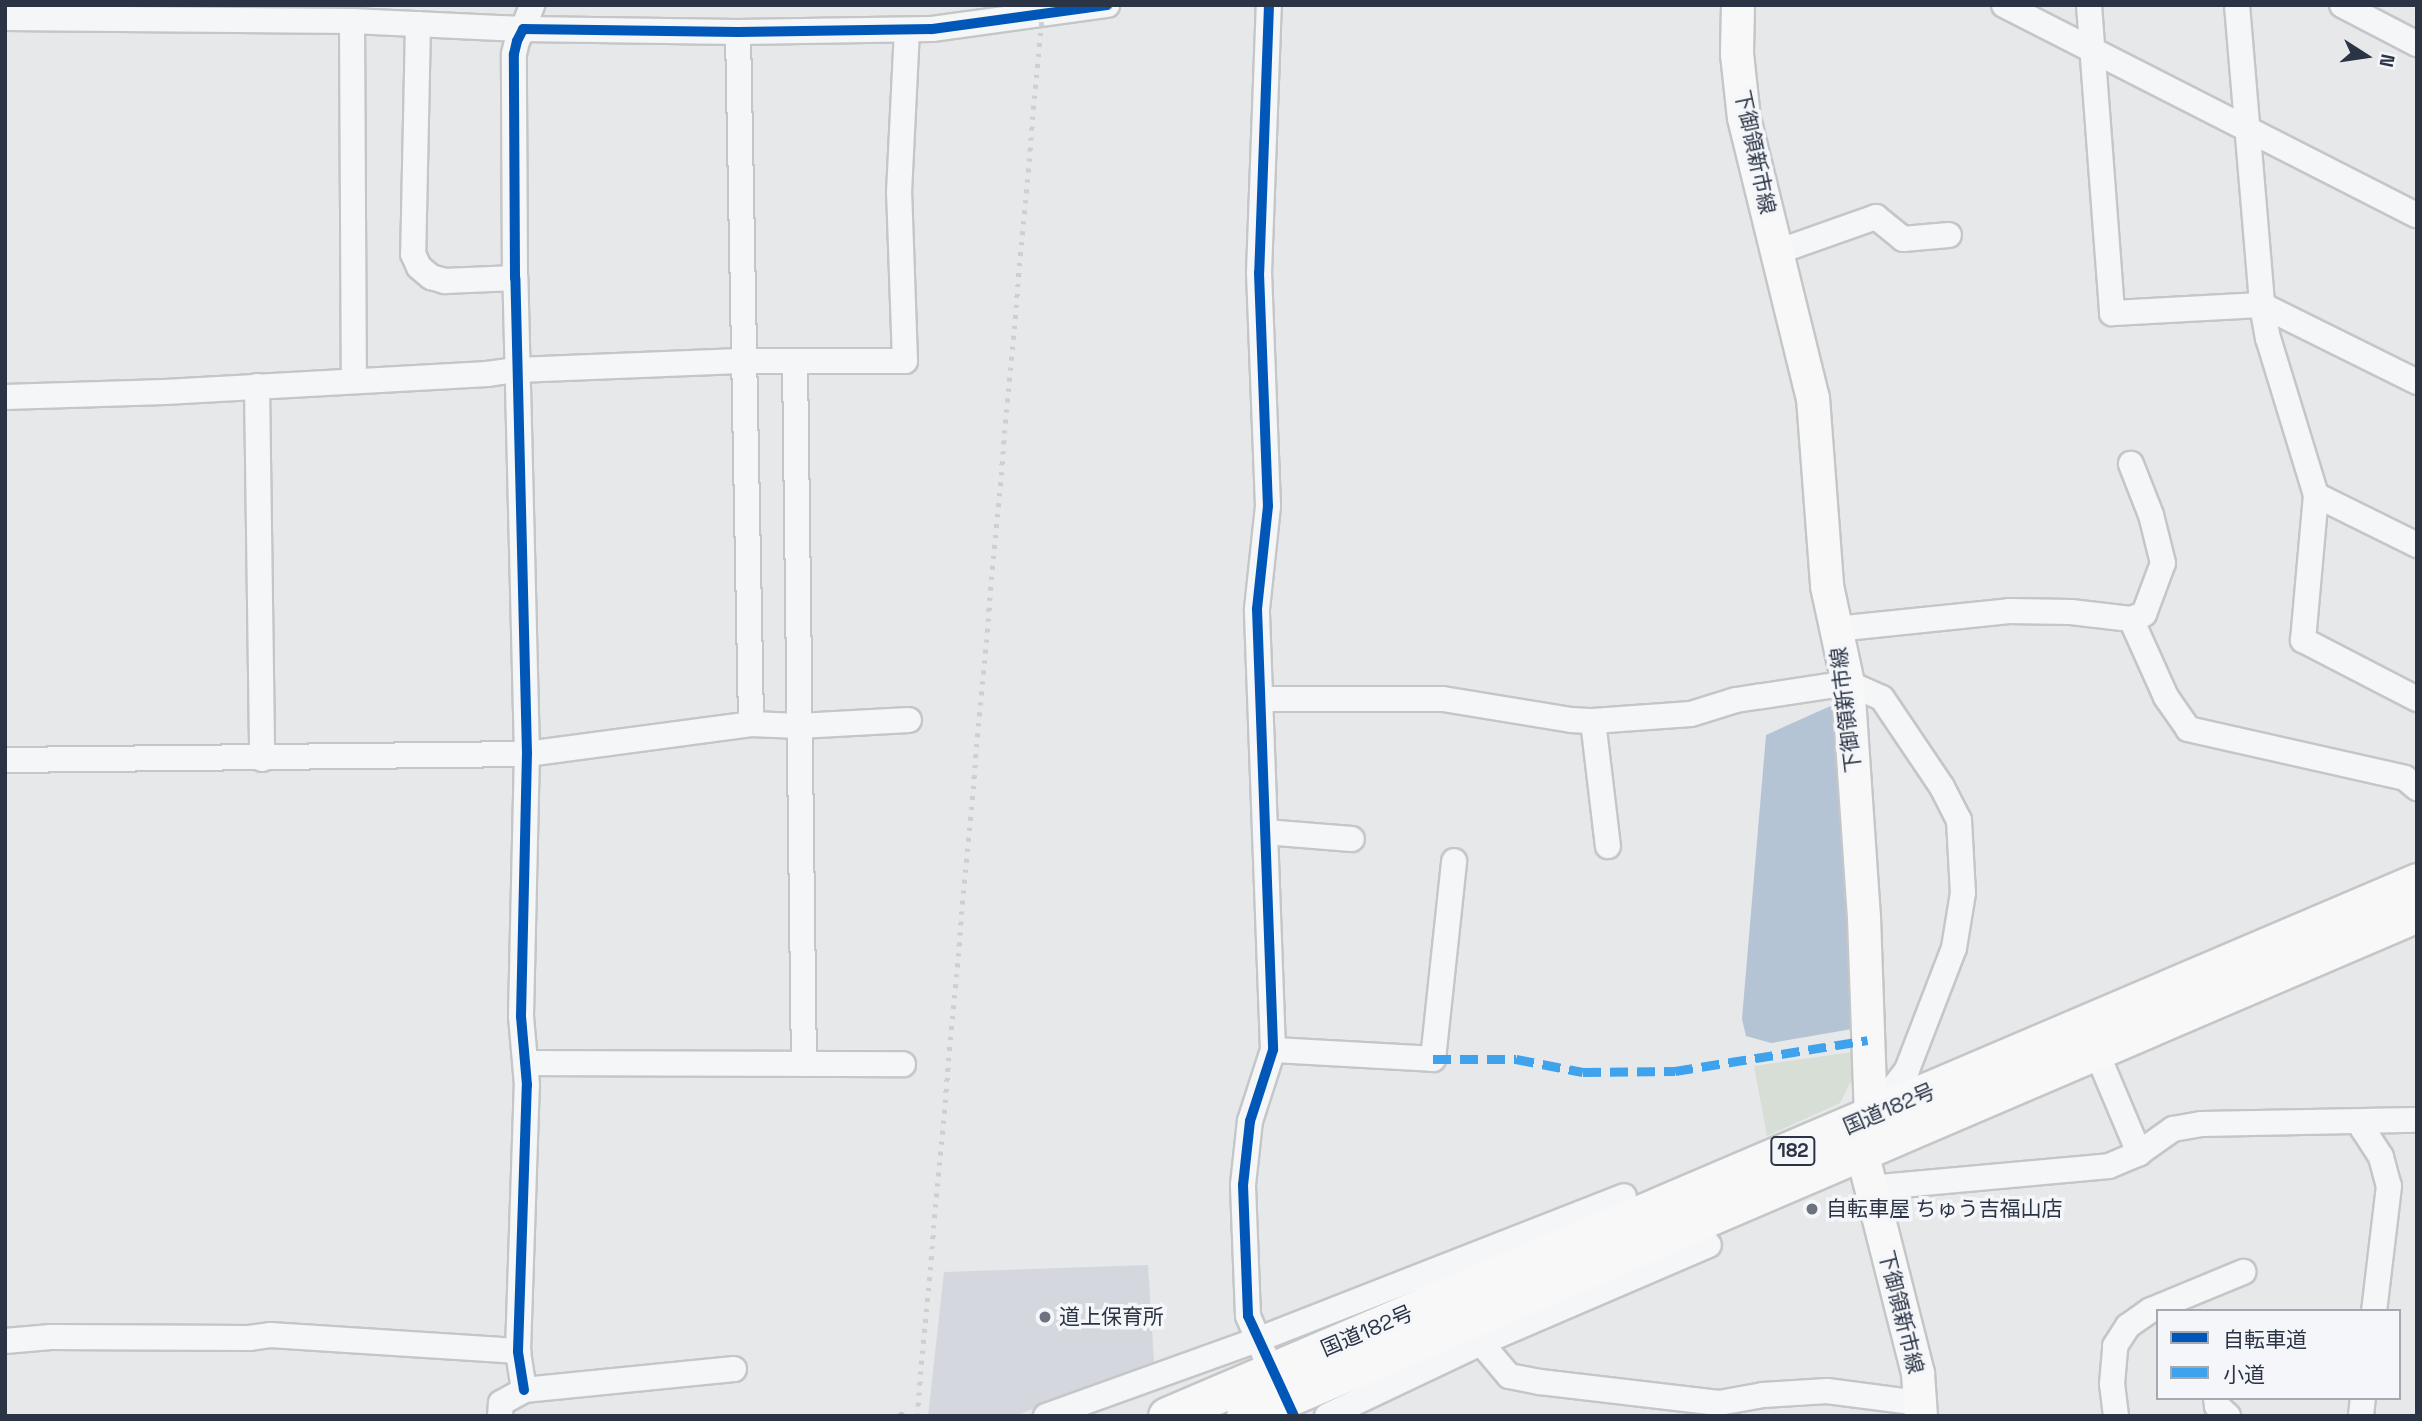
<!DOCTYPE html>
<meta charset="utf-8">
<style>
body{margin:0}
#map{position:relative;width:2422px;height:1421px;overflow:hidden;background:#e6e8ea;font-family:"Space Grotesk","Noto Sans JP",sans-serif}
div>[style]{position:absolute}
.built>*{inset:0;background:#d4d7dd}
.green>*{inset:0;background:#d6ded6}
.water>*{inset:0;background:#b4c4d5}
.stream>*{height:7px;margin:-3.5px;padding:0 3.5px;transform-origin:3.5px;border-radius:3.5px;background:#b4c4d5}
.roads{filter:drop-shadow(2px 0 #c4c6c8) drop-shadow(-2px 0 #c4c6c8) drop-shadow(0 2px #c4c6c8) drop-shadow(0 -2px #c4c6c8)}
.minor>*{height:24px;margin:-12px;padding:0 12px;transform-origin:12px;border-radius:12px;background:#f5f6f7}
.major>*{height:32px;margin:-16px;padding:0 16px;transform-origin:16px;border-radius:16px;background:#f8f8f8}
.highway>*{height:37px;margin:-18.5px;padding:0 18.5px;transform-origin:18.5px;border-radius:18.5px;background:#f8f8f8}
.rail>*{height:5px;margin-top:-2.5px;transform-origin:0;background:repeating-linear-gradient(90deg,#cecfd2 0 3.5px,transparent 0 10.5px)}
.quiet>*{height:9px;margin-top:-4.5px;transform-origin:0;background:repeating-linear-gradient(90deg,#3ea3ec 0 18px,transparent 0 27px)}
.cycleway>*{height:10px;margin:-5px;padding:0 5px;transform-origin:5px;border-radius:5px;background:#0057b8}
.dots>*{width:19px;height:19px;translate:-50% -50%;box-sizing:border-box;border:4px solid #f4f6f9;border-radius:50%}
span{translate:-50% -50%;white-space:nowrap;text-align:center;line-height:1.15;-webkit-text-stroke:7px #f4f6f9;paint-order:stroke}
.shield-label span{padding:2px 5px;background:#f4f6f9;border:2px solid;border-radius:5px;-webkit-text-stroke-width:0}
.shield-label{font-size:19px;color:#2b3445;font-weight:700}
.street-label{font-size:21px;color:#2b3445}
.poi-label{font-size:21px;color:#2b3445}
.left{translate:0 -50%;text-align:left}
.frame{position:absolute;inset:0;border:7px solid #2b3445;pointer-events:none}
.legend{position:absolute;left:2156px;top:1309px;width:245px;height:91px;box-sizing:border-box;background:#f4f6f9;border:2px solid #a4a8b1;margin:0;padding:9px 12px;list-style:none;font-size:21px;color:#2b3445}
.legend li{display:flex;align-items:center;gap:14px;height:35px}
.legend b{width:35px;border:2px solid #a4a8b1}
.north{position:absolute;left:2331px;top:21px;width:70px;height:70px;-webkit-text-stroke:5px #f4f6f9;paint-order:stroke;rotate:102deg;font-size:19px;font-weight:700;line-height:28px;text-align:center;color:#2b3445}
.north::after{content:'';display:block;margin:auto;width:24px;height:32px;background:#2b3445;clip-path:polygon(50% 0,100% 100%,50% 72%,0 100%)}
</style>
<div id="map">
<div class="built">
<div style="clip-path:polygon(1148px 1265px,1154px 1362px,1015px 1416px,928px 1416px,944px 1272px)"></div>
</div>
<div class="green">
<div style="clip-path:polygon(1853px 1052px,1851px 1081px,1840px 1103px,1767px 1136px,1754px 1066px)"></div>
</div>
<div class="water">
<div style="clip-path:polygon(1835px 704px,1852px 1029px,1771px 1043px,1746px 1036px,1742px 1019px,1766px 735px)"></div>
</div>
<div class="stream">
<div style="left:901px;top:1416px;width:1px;rotate:-90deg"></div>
</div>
<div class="roads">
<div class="minor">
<div style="left:2004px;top:5px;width:463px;rotate:27deg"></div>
<div style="left:2089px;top:5px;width:309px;rotate:85.7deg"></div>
<div style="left:2112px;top:313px;width:150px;rotate:-3.1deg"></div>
<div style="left:2262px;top:305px;width:173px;rotate:26.4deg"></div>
<div style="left:2237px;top:5px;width:301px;rotate:85.2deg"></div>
<div style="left:2262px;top:305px;width:34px;rotate:80deg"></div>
<div style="left:2268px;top:338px;width:164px;rotate:73deg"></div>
<div style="left:2316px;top:495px;width:146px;rotate:95.1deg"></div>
<div style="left:2303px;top:640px;width:128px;rotate:27.4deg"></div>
<div style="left:2342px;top:5px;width:85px;rotate:27.5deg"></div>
<div style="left:5px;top:18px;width:347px;rotate:0.5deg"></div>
<div style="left:352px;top:21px;width:171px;rotate:2.7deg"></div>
<div style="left:523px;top:29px;width:26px;rotate:-69deg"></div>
<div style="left:352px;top:21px;width:359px;rotate:89.7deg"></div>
<div style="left:418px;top:24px;width:230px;rotate:91.2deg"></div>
<div style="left:413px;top:254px;width:14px;rotate:65deg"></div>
<div style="left:419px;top:267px;width:16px;rotate:40deg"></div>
<div style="left:431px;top:277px;width:15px;rotate:16deg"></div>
<div style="left:445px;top:281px;width:70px;rotate:-2.5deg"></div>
<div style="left:738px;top:32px;width:692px;rotate:88.92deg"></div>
<div style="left:1777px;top:252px;width:105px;rotate:-19.5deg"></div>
<div style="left:1876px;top:217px;width:35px;rotate:39deg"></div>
<div style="left:1903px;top:239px;width:46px;rotate:-5deg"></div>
<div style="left:795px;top:361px;width:703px;rotate:89.27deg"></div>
<div style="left:257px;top:386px;width:373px;rotate:89.2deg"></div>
<div style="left:5px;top:397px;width:160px;rotate:-1.8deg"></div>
<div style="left:165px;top:392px;width:323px;rotate:-3.2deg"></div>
<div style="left:487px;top:374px;width:30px;rotate:-8deg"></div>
<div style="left:517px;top:370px;width:229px;rotate:-2.3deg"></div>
<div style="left:746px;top:361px;width:159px"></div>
<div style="left:905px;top:361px;width:168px;rotate:-92deg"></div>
<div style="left:899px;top:193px;width:163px;rotate:-87.2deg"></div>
<div style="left:2316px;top:495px;width:113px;rotate:26.3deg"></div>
<div style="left:2131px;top:619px;width:85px;rotate:65.8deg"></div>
<div style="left:2166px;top:697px;width:39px;rotate:55deg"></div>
<div style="left:2188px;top:729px;width:222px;rotate:12.7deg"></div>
<div style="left:2405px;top:778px;width:16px;rotate:40deg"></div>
<div style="left:1836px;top:629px;width:174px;rotate:-5.9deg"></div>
<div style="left:2009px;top:611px;width:62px;rotate:0.9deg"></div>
<div style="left:2071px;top:612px;width:60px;rotate:6.7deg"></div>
<div style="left:2131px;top:619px;width:14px;rotate:-21deg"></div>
<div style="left:2144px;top:614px;width:54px;rotate:-69.6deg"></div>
<div style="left:2163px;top:563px;width:49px;rotate:-104deg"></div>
<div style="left:2151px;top:515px;width:55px;rotate:-111.4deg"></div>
<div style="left:1261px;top:699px;width:182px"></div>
<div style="left:1443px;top:699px;width:130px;rotate:9.3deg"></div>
<div style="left:1571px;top:720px;width:22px;rotate:3deg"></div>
<div style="left:1593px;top:721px;width:98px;rotate:-4.1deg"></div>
<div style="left:1691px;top:714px;width:47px;rotate:-17.3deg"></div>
<div style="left:1736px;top:700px;width:113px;rotate:-8.6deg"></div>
<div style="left:1848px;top:683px;width:37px;rotate:24deg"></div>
<div style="left:1882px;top:698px;width:107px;rotate:56deg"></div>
<div style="left:1942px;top:787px;width:37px;rotate:63deg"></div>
<div style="left:1959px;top:820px;width:73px;rotate:86.9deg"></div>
<div style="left:1963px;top:893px;width:56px;rotate:99.3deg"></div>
<div style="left:1954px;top:948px;width:131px;rotate:111.1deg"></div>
<div style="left:1907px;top:1070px;width:51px;rotate:127.8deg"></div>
<div style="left:1593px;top:721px;width:126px;rotate:83.2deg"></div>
<div style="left:5px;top:760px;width:522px;rotate:-0.66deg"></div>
<div style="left:527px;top:754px;width:226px;rotate:-7.6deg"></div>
<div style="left:751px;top:724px;width:48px;rotate:2.4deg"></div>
<div style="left:799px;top:726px;width:110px;rotate:-3.1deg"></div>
<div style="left:1265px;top:832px;width:87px;rotate:4.6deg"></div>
<div style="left:1273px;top:1050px;width:160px;rotate:3.2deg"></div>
<div style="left:1433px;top:1059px;width:199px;rotate:-83.9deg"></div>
<div style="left:2096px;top:1051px;width:111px;rotate:67.1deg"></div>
<div style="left:526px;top:1063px;width:377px;rotate:0.2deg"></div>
<div style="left:2363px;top:1122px;width:7px;rotate:90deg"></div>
<div style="left:2363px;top:1129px;width:33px;rotate:57deg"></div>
<div style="left:2381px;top:1157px;width:30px;rotate:75deg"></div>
<div style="left:2389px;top:1186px;width:126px;rotate:96.8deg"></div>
<div style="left:1869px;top:1188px;width:241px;rotate:-5.2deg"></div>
<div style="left:2109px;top:1166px;width:33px;rotate:-23deg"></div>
<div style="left:2139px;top:1153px;width:42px;rotate:-35.2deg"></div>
<div style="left:2173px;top:1129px;width:28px;rotate:-10deg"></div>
<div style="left:2201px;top:1124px;width:216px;rotate:-1.1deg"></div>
<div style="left:5px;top:1341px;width:46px;rotate:-5deg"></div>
<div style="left:51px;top:1337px;width:198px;rotate:0.3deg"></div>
<div style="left:249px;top:1338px;width:21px;rotate:-8deg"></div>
<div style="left:270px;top:1335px;width:249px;rotate:3.7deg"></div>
<div style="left:1481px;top:1343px;width:43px;rotate:49.7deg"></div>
<div style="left:1509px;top:1376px;width:32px;rotate:11deg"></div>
<div style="left:1540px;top:1382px;width:180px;rotate:6.7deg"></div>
<div style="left:1719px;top:1403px;width:45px;rotate:-10.3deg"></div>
<div style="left:1763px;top:1395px;width:64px;rotate:-3.6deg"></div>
<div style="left:1827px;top:1391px;width:94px;rotate:7.4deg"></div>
<div style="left:1265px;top:1356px;width:43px;rotate:-113deg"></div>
<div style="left:1248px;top:1316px;width:131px;rotate:-92.2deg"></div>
<div style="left:1243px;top:1185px;width:64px;rotate:-83.8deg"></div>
<div style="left:1250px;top:1121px;width:75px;rotate:-72.1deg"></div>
<div style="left:1273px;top:1050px;width:441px;rotate:-92.1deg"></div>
<div style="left:1257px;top:609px;width:104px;rotate:-83.9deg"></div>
<div style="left:1268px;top:506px;width:233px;rotate:-92.2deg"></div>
<div style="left:1259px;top:273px;width:268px;rotate:-87.9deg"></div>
<div style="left:524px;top:1390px;width:39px;rotate:-99deg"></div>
<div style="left:518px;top:1351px;width:266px;rotate:-88.1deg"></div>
<div style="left:527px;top:1085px;width:69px;rotate:-95deg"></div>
<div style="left:521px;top:1016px;width:262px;rotate:-88.7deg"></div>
<div style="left:527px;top:754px;width:476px;rotate:-91.4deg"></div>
<div style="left:515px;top:278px;width:224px;rotate:-90.3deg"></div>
<div style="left:514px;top:54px;width:13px;rotate:-77deg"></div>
<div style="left:517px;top:41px;width:13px;rotate:-63deg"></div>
<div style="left:523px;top:29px;width:215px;rotate:0.8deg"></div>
<div style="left:738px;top:32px;width:194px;rotate:-0.9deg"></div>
<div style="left:932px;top:29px;width:177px;rotate:-7.8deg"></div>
<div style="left:2216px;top:1398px;width:8px;rotate:83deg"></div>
<div style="left:2217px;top:1406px;width:15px;rotate:42deg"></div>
<div style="left:500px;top:1416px;width:13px;rotate:-86deg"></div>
<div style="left:501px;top:1403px;width:26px;rotate:-29deg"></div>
<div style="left:524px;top:1390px;width:211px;rotate:-5.7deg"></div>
<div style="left:1046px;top:1416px;width:224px;rotate:-19.8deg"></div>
<div style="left:1257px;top:1340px;width:394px;rotate:-21.4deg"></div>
<div style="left:1327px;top:1416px;width:170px;rotate:-25.4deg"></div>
<div style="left:1481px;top:1343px;width:248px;rotate:-23.3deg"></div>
<div style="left:2116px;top:1416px;width:32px;rotate:-97deg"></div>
<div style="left:2112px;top:1384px;width:38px;rotate:-85deg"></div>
<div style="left:2115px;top:1346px;width:24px;rotate:-57deg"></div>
<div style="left:2128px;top:1326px;width:28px;rotate:-35deg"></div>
<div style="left:2151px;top:1310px;width:100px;rotate:-22.4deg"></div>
<div style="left:2361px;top:1416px;width:18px;rotate:-84deg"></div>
</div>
<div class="major">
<div style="left:1738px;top:5px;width:49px;rotate:91.2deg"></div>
<div style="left:1737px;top:54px;width:64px;rotate:83.8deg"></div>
<div style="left:1744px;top:118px;width:288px;rotate:76.2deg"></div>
<div style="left:1813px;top:398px;width:189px;rotate:85.7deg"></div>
<div style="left:1827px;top:586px;width:99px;rotate:77.8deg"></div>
<div style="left:1848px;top:683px;width:235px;rotate:86.1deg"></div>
<div style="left:1864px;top:917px;width:200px;rotate:88deg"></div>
<div style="left:1871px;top:1117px;width:36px;rotate:104deg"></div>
<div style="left:1862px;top:1152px;width:229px;rotate:75.8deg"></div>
<div style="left:1918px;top:1374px;width:42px;rotate:85.9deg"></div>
</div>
<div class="highway">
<div style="left:1167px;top:1416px;width:1359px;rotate:-23.13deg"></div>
<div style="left:1245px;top:1416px;width:1275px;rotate:-23.23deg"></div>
</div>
</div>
<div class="rail">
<div style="left:917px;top:1416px;width:1417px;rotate:-84.9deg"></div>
</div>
<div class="quiet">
<div style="left:1433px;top:1059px;width:83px"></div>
<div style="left:1516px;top:1059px;width:68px;rotate:11deg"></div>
<div style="left:1583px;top:1072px;width:92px;rotate:-0.6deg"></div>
<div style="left:1675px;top:1071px;width:195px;rotate:-9.1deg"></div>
</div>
<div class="cycleway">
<div style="left:1269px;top:5px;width:268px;rotate:92.1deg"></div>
<div style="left:1259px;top:273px;width:233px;rotate:87.8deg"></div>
<div style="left:1268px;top:506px;width:104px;rotate:96.1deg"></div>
<div style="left:1257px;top:609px;width:441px;rotate:87.9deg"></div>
<div style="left:1273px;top:1050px;width:75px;rotate:107.9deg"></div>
<div style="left:1250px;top:1121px;width:64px;rotate:96.2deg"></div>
<div style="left:1243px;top:1185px;width:131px;rotate:87.8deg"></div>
<div style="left:1248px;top:1316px;width:110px;rotate:65.3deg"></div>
<div style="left:524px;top:1390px;width:39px;rotate:-99deg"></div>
<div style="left:518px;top:1351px;width:266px;rotate:-88.1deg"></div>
<div style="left:527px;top:1085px;width:69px;rotate:-95deg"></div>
<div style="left:521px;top:1016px;width:262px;rotate:-88.7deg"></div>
<div style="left:527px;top:754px;width:476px;rotate:-91.4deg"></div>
<div style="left:515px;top:278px;width:224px;rotate:-90.3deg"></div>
<div style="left:514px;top:54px;width:13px;rotate:-77deg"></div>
<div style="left:517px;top:41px;width:13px;rotate:-63deg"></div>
<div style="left:523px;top:29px;width:215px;rotate:0.8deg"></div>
<div style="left:738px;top:32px;width:194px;rotate:-0.9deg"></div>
<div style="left:932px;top:29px;width:177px;rotate:-7.8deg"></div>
</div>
<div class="dots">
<div style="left:1812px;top:1209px;background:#6c737f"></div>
<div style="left:1045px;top:1317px;background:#6c737f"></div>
</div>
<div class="shield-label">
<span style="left:1793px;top:1151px">182</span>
</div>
<div class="street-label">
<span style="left:1755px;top:152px;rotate:78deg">下御領新市線</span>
<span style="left:1846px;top:710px;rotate:-97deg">下御領新市線</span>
<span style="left:1889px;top:1109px;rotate:-23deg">国道182号</span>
<span style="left:1901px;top:1312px;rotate:76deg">下御領新市線</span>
<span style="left:1367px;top:1331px;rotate:-23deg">国道182号</span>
</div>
<div class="poi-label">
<span class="left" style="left:1826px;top:1209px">自転車屋 ちゅう吉福山店</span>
<span class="left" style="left:1059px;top:1317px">道上保育所</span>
</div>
<div class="frame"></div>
<ul class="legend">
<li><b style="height:9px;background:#0057b8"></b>自転車道</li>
<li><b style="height:9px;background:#3ea3ec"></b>小道</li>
</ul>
<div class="north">N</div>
</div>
